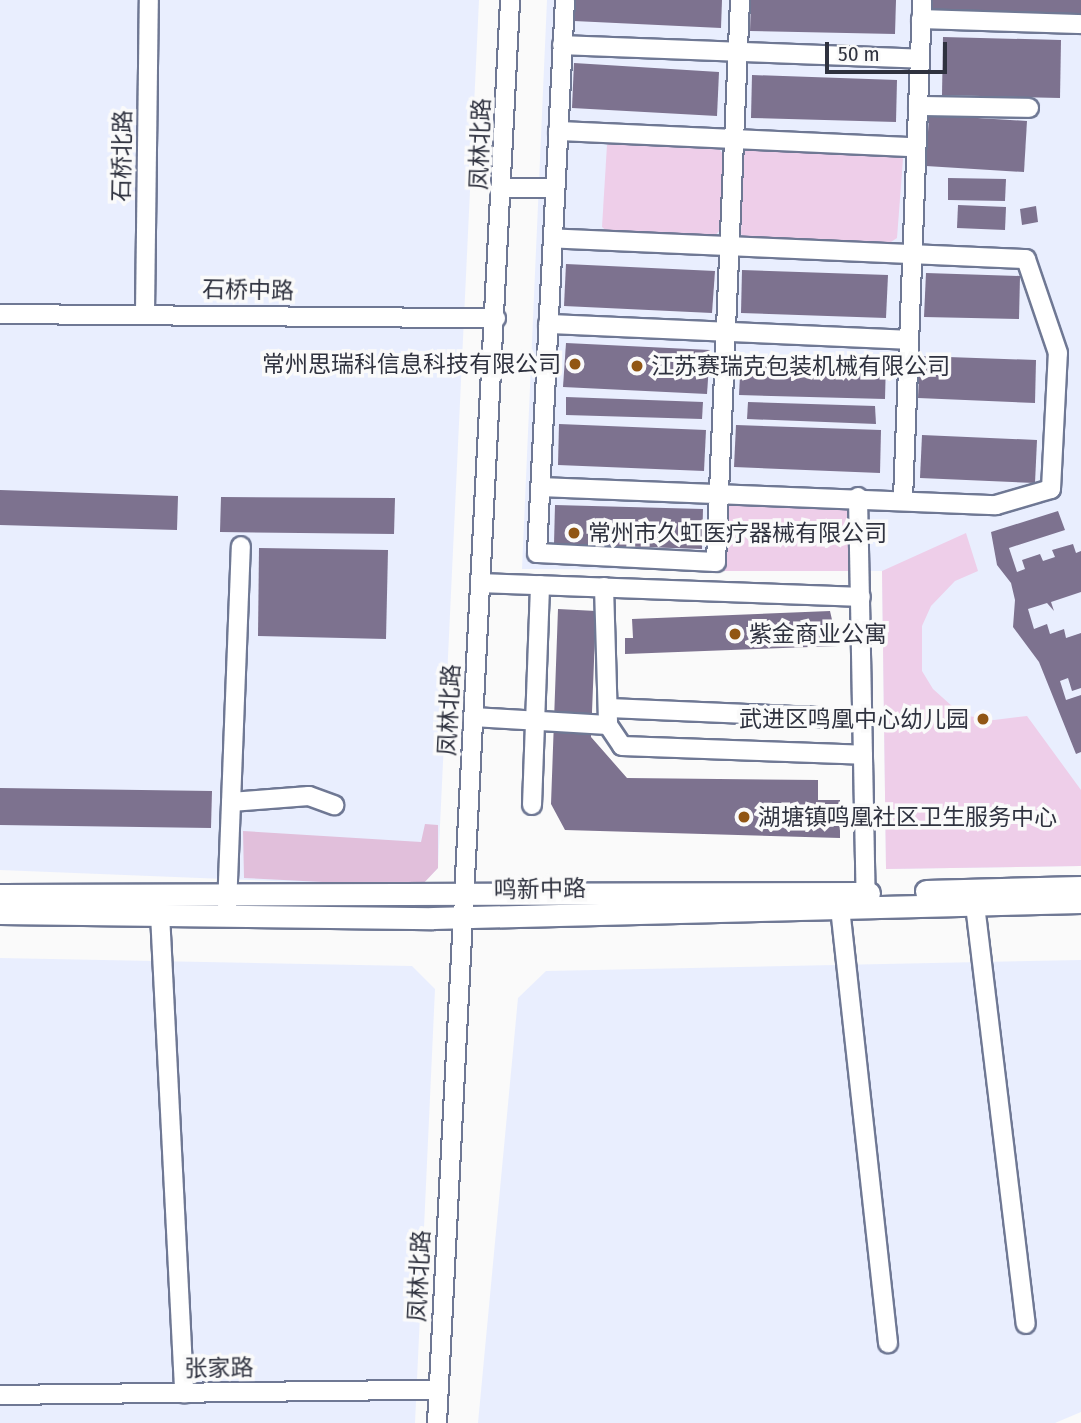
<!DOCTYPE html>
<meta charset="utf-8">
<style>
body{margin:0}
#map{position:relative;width:1081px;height:1423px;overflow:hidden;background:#fafafa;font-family:"Fira Sans Condensed","Noto Sans SC",sans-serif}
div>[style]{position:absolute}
.built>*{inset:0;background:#e9eefe}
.green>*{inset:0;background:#eecee9}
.forest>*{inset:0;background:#e1bfdb}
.building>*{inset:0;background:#7d728f}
.roads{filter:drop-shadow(2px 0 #6f7894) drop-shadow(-2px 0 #6f7894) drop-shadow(0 2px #6f7894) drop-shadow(0 -2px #6f7894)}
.minor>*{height:18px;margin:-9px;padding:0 9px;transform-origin:9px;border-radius:9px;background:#fff}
.major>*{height:21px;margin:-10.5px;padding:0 10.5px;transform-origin:10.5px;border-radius:10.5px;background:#fff}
.dots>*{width:19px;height:19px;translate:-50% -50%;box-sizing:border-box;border:4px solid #fafafa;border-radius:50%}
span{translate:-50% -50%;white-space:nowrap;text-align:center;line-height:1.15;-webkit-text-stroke:7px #fafafa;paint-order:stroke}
.street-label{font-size:23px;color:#2f323f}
.poi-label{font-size:23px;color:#2f323f}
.right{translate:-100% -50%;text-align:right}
.left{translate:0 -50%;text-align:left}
.scale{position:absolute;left:825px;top:42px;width:122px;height:32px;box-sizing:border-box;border:4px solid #2f323f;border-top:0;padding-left:9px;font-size:21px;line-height:24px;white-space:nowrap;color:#2f323f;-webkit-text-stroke:5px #fafafa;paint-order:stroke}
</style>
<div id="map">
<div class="built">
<div style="clip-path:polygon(0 0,479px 0,438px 868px,420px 887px,0 870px)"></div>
<div style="clip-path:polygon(547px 0,1081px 0,1081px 866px,886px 869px,882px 571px,522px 569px)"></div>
<div style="clip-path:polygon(0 958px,412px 966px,435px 989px,415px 1423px,0 1423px)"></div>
<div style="clip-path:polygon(1081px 960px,1081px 1412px,1055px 1423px,478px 1423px,518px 998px,546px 971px)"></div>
</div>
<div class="green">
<div style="clip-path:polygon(614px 141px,718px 147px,724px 156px,720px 230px,713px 238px,608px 232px,602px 227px,607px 145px)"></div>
<div style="clip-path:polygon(752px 147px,898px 152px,903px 159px,897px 238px,888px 244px,745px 239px,741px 234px,744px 150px)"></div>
<div style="clip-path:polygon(721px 496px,855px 500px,856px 571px,719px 571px)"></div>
<div style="clip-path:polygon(966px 533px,978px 571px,955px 581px,931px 606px,922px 626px,922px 671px,933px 689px,962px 715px,994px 720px,1027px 716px,1081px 790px,1081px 866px,886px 869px,882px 571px)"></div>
</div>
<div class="forest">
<div style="clip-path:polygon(425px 824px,438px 825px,438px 868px,420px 887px,244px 878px,243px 831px,421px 842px)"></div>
</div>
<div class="building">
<div style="clip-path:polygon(575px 0,722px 0,721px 28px,574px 21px)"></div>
<div style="clip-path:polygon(751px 0,896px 0,895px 34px,750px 31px)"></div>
<div style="clip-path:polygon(931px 0,1081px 0,1081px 19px,931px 14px)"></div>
<div style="clip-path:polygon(943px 37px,1061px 40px,1060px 98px,942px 95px)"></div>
<div style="clip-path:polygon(574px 63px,719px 72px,717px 116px,572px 108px)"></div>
<div style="clip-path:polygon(752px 75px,897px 80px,896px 122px,751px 118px)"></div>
<div style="clip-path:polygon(929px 115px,1027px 121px,1024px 172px,926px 166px)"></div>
<div style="clip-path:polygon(948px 178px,1006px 179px,1005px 201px,948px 200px)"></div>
<div style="clip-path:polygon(958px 205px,1006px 207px,1005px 230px,957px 228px)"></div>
<div style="clip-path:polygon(1036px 206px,1038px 222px,1022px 225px,1020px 209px)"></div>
<div style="clip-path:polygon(566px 264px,715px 271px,712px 313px,564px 306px)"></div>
<div style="clip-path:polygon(742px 270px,888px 275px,886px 318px,741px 313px)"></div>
<div style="clip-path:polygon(926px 273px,1020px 276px,1019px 319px,924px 317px)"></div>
<div style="clip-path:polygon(566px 343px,710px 350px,707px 394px,563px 387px)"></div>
<div style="clip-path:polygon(741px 356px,886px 360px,885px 399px,739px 395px)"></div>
<div style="clip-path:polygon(920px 356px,1036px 360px,1035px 403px,918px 398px)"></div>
<div style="clip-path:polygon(566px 397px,703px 402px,702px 419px,566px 415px)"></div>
<div style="clip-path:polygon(748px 402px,875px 406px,876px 424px,747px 419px)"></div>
<div style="clip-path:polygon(559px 424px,706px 430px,704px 471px,558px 465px)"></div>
<div style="clip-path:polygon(736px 425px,881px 430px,880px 473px,734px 467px)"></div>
<div style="clip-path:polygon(922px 435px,1037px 440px,1035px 483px,920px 478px)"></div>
<div style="clip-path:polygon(0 490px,178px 496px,177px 530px,0 525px)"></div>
<div style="clip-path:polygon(221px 497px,395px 498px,394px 534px,220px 532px)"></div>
<div style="clip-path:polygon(555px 505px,703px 509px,702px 549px,554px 544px)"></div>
<div style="clip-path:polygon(1058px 511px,1065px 530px,1009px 548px,1017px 572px,1025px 569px,1022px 560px,1040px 554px,1043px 561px,1055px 557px,1052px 550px,1073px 544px,1076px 553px,1081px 551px,1081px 592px,1051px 602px,1054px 611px,1047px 603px,1028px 609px,1034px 629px,1047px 624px,1050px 634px,1064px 629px,1066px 638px,1081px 633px,1081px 688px,1072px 691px,1068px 678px,1060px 681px,1066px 700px,1081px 695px,1081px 752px,1076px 754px,1039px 662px,1013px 627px,1015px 600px,1011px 583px,997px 565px,991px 532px)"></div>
<div style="clip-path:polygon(259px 548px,388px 550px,386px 639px,258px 636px)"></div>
<div style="clip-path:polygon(558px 609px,596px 611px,591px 737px,627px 778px,818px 780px,818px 800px,840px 800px,840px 838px,565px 830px,551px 804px)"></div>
<div style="clip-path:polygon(830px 611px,838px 646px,625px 654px,625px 638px,633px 638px,632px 619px)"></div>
<div style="clip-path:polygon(0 788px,212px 791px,211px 828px,0 825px)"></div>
</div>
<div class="roads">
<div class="minor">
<div style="left:565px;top:0;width:554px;rotate:92.9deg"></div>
<div style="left:537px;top:553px;width:179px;rotate:2.9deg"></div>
<div style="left:716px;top:562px;width:563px;rotate:-87.55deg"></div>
<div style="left:921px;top:19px;width:160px;rotate:1.8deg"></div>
<div style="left:562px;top:45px;width:357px;rotate:2.2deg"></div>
<div style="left:918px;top:106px;width:111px;rotate:1deg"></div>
<div style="left:558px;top:131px;width:358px;rotate:2.6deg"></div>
<div style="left:503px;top:188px;width:52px"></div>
<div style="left:145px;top:313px;width:313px;rotate:-89.3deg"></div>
<div style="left:0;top:314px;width:496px;rotate:0.5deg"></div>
<div style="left:548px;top:324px;width:361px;rotate:2.5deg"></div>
<div style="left:540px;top:487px;width:456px;rotate:2.3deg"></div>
<div style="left:996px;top:505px;width:57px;rotate:-16.2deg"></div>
<div style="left:1051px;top:489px;width:136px;rotate:-87.1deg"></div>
<div style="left:1058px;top:353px;width:99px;rotate:-108.8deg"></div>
<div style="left:1026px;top:259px;width:473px;rotate:-177.5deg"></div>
<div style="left:858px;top:497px;width:410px;rotate:88.9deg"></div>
<div style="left:903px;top:499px;width:499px;rotate:-87.8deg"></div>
<div style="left:481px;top:583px;width:380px;rotate:2.1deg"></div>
<div style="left:604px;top:587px;width:138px;rotate:88.3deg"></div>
<div style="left:608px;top:725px;width:25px;rotate:56deg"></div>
<div style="left:622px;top:746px;width:241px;rotate:2.1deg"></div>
<div style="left:609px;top:708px;width:254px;rotate:2.5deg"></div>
<div style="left:473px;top:717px;width:135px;rotate:3.4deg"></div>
<div style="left:231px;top:802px;width:78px;rotate:-4.4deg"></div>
<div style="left:309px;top:796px;width:27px;rotate:20deg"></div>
<div style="left:532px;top:805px;width:220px;rotate:-87.9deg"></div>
<div style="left:975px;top:905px;width:422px;rotate:83.1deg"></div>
<div style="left:227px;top:907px;width:361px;rotate:-87.8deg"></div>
<div style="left:840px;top:908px;width:438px;rotate:83.7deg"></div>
<div style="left:160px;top:914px;width:480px;rotate:87.1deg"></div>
<div style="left:0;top:1395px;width:438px;rotate:-0.7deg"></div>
<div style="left:437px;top:1423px;width:1425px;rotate:-87.06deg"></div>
</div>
<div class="major">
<div style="left:926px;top:891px;width:155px;rotate:-1.5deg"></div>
<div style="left:0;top:895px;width:869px;rotate:-0.13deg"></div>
<div style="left:0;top:913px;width:433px;rotate:0.7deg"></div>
<div style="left:433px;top:918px;width:648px;rotate:-1.41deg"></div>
</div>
</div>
<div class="dots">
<div style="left:575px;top:364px;background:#915614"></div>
<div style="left:637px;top:366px;background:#915614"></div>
<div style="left:574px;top:533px;background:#915614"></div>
<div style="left:735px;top:634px;background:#915614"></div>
<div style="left:983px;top:719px;background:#915614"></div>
<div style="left:744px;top:817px;background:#915614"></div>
</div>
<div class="street-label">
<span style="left:480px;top:144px;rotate:-88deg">凤林北路</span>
<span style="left:122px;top:156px;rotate:-89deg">石桥北路</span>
<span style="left:248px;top:290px;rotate:1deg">石桥中路</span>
<span style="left:449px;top:710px;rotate:-87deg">凤林北路</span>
<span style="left:540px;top:889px;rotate:-1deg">鸣新中路</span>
<span style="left:419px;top:1276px;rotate:-87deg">凤林北路</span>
<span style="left:219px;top:1368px;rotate:-1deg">张家路</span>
</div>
<div class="poi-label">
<span class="right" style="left:561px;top:364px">常州思瑞科信息科技有限公司</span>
<span class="left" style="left:651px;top:366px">江苏赛瑞克包装机械有限公司</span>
<span class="left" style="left:588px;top:533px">常州市久虹医疗器械有限公司</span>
<span class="left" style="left:749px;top:634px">紫金商业公寓</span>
<span class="right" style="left:969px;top:719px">武进区鸣凰中心幼儿园</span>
<span class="left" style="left:758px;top:817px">湖塘镇鸣凰社区卫生服务中心</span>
</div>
<div class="scale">50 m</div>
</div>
